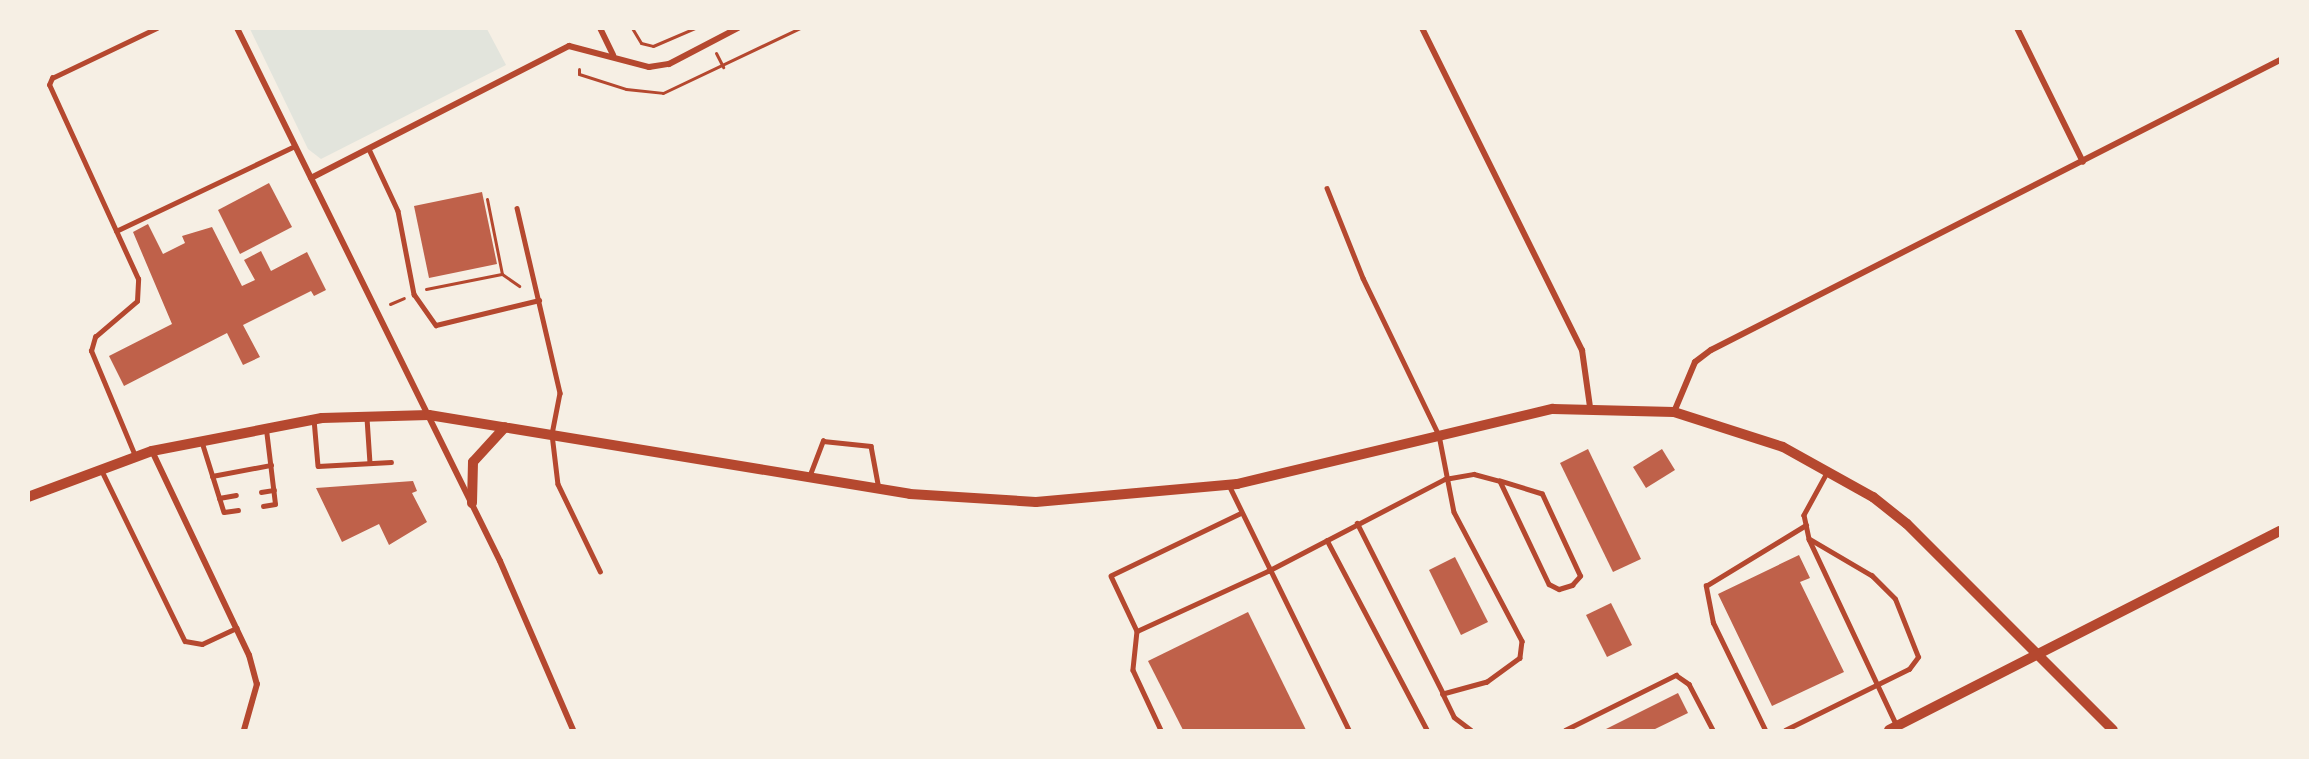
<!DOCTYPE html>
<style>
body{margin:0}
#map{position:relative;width:2309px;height:759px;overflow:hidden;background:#f6efe4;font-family:"Source Sans 3",sans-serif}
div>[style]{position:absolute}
.green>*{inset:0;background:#e2e4dc}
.building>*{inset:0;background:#bf614a}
.path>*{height:3px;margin:-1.5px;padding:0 1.5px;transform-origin:1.5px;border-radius:1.5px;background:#b5482f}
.service>*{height:4.5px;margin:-2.25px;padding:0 2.25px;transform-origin:2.25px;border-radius:2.25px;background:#b5482f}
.minor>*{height:6px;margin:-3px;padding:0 3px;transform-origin:3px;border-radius:3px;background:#b5482f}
.tertiary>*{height:10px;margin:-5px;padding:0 5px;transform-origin:5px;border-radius:5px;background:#b5482f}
span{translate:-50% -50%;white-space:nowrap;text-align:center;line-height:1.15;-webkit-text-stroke:4.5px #f6efe4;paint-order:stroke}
.frame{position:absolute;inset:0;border:30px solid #f6efe4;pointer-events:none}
</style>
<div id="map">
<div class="green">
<div style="clip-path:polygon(250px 29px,487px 29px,506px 65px,321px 159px,308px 149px)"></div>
</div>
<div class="building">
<div style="clip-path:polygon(269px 183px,292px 227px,240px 254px,218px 210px)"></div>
<div style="clip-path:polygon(482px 192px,497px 264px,429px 278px,414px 206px)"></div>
<div style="clip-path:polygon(148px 224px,163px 254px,185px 243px,182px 236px,212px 227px,242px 286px,255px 280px,244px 260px,261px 251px,271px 271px,307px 252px,326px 290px,314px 296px,311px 291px,243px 325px,260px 357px,243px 365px,227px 333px,124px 386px,109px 356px,172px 324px,133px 232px)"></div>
<div style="clip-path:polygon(1588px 449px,1641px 559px,1613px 572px,1560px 463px)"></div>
<div style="clip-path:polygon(1662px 449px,1675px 470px,1646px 488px,1633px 467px)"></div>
<div style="clip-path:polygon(413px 481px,417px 491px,412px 493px,427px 522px,389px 545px,379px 524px,342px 542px,316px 488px)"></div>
<div style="clip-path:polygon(1799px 555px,1810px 578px,1800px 582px,1844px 672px,1772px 706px,1718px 594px)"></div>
<div style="clip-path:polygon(1455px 557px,1488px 622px,1461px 635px,1429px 570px)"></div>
<div style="clip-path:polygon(1611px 603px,1632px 645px,1607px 657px,1586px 615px)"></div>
<div style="clip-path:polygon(1248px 612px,1306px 730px,1183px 730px,1148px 661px)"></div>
<div style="clip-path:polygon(1678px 693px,1688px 713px,1653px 730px,1604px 730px)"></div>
</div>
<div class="path">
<div style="left:632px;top:28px;width:17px;rotate:59deg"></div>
<div style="left:641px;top:43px;width:12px;rotate:14deg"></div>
<div style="left:653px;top:46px;width:46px;rotate:-23.2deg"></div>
<div style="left:716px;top:53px;width:16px;rotate:63deg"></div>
<div style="left:579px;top:69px;width:5px;rotate:90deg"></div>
<div style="left:579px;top:74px;width:49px;rotate:17.7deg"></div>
<div style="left:626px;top:89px;width:37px;rotate:6deg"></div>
<div style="left:663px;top:93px;width:152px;rotate:-25.4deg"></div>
<div style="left:487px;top:199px;width:76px;rotate:78.7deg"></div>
<div style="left:502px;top:274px;width:21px;rotate:35deg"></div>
<div style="left:426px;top:289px;width:77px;rotate:-11.2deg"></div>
<div style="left:390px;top:304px;width:15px;rotate:-23deg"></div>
</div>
<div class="service">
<div style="left:369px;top:149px;width:68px;rotate:64.9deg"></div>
<div style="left:398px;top:211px;width:85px;rotate:79.1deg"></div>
<div style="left:414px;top:294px;width:38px;rotate:55deg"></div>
<div style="left:436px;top:325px;width:106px;rotate:-13.6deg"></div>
<div style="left:1327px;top:188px;width:97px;rotate:68.2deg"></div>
<div style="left:1363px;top:278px;width:174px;rotate:64.2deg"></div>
<div style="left:1439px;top:435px;width:78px;rotate:79deg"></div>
<div style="left:1454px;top:512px;width:146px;rotate:62.2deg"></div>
<div style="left:1522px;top:641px;width:17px;rotate:97deg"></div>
<div style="left:1520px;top:658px;width:41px;rotate:144deg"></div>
<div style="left:1487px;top:682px;width:46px;rotate:164.7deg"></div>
<div style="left:1443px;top:694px;width:191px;rotate:-116.8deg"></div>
<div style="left:517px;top:208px;width:190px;rotate:76.9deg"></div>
<div style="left:560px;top:393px;width:42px;rotate:101deg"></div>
<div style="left:552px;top:434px;width:50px;rotate:83.2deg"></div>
<div style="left:558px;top:484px;width:97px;rotate:64.2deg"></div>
<div style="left:116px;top:231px;width:198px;rotate:-25.4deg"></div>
<div style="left:367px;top:418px;width:45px;rotate:86.2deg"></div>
<div style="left:314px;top:419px;width:47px;rotate:85.1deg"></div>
<div style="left:318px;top:466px;width:73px;rotate:-3.1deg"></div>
<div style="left:202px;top:442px;width:73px;rotate:72.6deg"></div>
<div style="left:224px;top:512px;width:14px;rotate:-8deg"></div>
<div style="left:135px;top:456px;width:114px;rotate:-112.7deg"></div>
<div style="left:91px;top:351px;width:15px;rotate:-74deg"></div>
<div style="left:95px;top:337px;width:55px;rotate:-40.6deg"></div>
<div style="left:137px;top:301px;width:22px;rotate:-87deg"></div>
<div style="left:138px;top:279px;width:213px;rotate:-114.6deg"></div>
<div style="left:49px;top:85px;width:8px;rotate:-67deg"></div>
<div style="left:52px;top:78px;width:116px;rotate:-25.5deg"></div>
<div style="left:102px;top:471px;width:189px;rotate:64deg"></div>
<div style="left:185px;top:641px;width:17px;rotate:10deg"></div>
<div style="left:202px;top:644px;width:38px;rotate:-25deg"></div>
<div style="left:1827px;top:473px;width:48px;rotate:118.7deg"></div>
<div style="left:1804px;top:515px;width:25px;rotate:78deg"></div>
<div style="left:1809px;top:539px;width:207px;rotate:64.8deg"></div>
<div style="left:212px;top:476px;width:60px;rotate:-10.6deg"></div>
<div style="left:809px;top:477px;width:39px;rotate:-69deg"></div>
<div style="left:823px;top:441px;width:48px;rotate:5.9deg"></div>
<div style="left:871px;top:446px;width:44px;rotate:79.5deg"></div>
<div style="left:1229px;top:485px;width:273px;rotate:63.9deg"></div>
<div style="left:261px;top:492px;width:13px;rotate:-9deg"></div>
<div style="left:219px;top:498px;width:17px;rotate:-10deg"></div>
<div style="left:263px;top:506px;width:12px;rotate:-9deg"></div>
<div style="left:275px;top:504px;width:75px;rotate:-96.9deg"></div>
<div style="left:1242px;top:513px;width:145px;rotate:154.3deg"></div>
<div style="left:1111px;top:576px;width:61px;rotate:64.7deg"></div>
<div style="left:1137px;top:631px;width:144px;rotate:-24.6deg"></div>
<div style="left:1268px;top:571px;width:199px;rotate:-27.5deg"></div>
<div style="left:1445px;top:479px;width:29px;rotate:-10deg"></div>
<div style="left:1474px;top:474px;width:27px;rotate:15deg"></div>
<div style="left:1500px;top:481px;width:114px;rotate:64.6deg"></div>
<div style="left:1549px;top:584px;width:11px;rotate:27deg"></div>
<div style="left:1559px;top:589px;width:14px;rotate:-17deg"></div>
<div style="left:1572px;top:585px;width:12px;rotate:-48deg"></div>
<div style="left:1580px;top:576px;width:90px;rotate:-114.9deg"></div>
<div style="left:1542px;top:494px;width:44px;rotate:-162.8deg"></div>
<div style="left:1327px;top:540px;width:215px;rotate:62.2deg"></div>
<div style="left:1137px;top:631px;width:39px;rotate:96deg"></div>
<div style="left:1133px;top:670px;width:66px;rotate:65deg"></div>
<div style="left:1443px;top:694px;width:25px;rotate:64deg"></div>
<div style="left:1454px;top:717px;width:21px;rotate:37deg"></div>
<div style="left:1565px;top:730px;width:124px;rotate:-26.4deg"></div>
<div style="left:1676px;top:675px;width:16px;rotate:35deg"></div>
<div style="left:1689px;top:684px;width:52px;rotate:62.4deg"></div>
<div style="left:1765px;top:730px;width:119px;rotate:-115.9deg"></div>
<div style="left:1713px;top:623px;width:38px;rotate:-101deg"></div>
<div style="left:1706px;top:586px;width:117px;rotate:-31.4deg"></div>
<div style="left:1785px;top:730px;width:138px;rotate:-26.2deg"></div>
<div style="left:1909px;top:669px;width:15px;rotate:-53deg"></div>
<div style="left:1918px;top:657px;width:62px;rotate:-111.6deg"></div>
<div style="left:1895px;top:599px;width:33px;rotate:-135deg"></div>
<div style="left:1872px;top:576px;width:73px;rotate:-149.6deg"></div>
</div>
<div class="minor">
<div style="left:237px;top:28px;width:594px;rotate:63.74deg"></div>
<div style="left:500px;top:561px;width:184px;rotate:66.6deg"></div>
<div style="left:600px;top:28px;width:30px;rotate:64deg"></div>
<div style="left:1422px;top:28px;width:360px;rotate:63.6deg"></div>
<div style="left:1582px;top:350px;width:58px;rotate:82deg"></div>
<div style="left:2017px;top:28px;width:149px;rotate:63.8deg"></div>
<div style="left:311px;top:178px;width:290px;rotate:-27.1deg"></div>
<div style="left:569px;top:46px;width:83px;rotate:14.7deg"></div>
<div style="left:649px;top:67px;width:20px;rotate:-9deg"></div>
<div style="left:669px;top:64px;width:78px;rotate:-27.6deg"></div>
<div style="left:1674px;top:412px;width:54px;rotate:-67.2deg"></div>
<div style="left:1695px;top:362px;width:20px;rotate:-37deg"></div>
<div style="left:1711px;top:350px;width:639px;rotate:-27.01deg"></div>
<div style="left:152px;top:451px;width:226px;rotate:64.6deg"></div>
<div style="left:249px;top:655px;width:30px;rotate:75deg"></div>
<div style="left:257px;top:684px;width:48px;rotate:105.8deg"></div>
</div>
<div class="tertiary">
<div style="left:28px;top:497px;width:132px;rotate:-20.4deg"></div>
<div style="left:152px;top:451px;width:173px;rotate:-11deg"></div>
<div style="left:322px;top:418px;width:107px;rotate:-1.6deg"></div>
<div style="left:429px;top:415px;width:487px;rotate:9.3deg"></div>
<div style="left:910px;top:494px;width:126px;rotate:3.6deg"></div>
<div style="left:1036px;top:502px;width:202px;rotate:-5.1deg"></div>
<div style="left:1237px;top:484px;width:325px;rotate:-13.4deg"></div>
<div style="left:1553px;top:409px;width:121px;rotate:1.4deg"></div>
<div style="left:1674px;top:412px;width:114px;rotate:17.8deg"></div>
<div style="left:1783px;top:447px;width:103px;rotate:29.1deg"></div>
<div style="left:1873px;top:497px;width:43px;rotate:38.5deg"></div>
<div style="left:1907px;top:524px;width:291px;rotate:45deg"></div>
<div style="left:472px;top:503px;width:41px;rotate:-88.6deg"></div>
<div style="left:473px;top:462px;width:47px;rotate:-47.6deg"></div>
<div style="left:1889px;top:730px;width:439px;rotate:-27deg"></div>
</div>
<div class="frame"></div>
</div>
